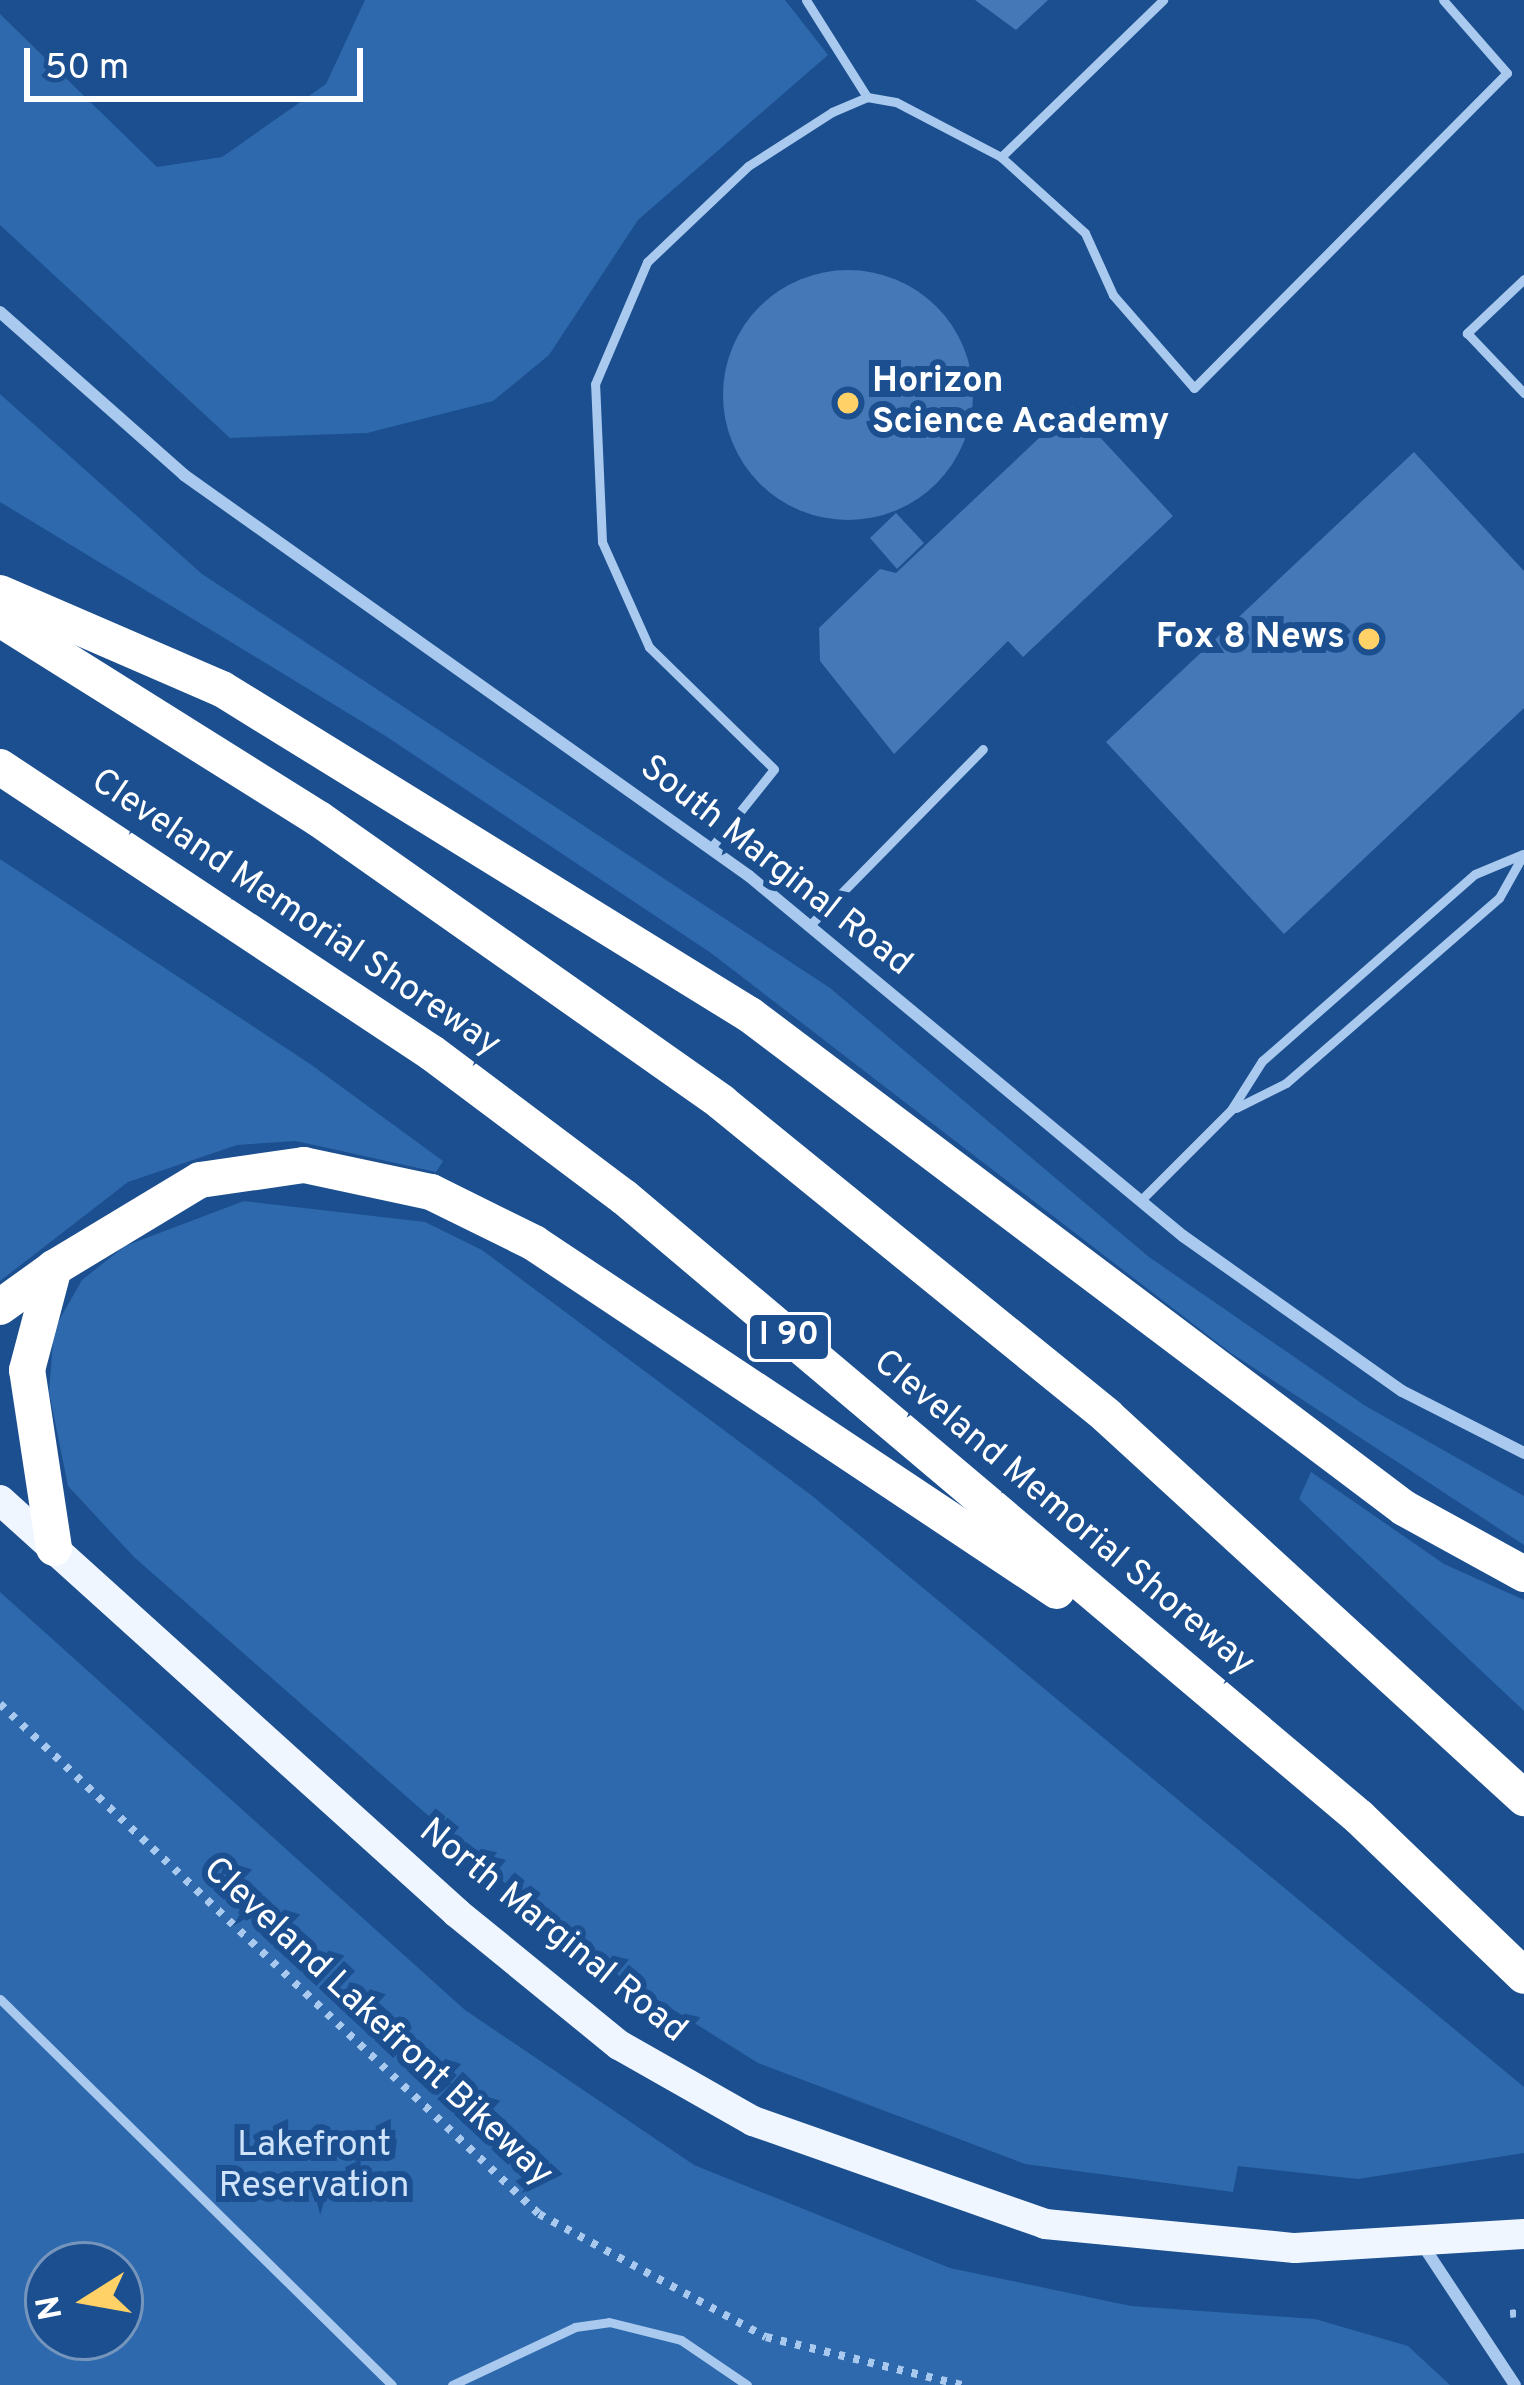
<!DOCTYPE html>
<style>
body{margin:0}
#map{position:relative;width:1524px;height:2385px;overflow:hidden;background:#1b4f8f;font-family:Overpass,sans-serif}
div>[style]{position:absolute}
.green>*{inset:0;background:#2e69ad}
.building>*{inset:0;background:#4478b7}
.round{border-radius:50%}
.path>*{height:8px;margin-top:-4px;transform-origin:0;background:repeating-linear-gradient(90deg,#a9c9ee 0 6px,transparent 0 15px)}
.lane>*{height:9px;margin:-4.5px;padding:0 4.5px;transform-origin:4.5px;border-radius:4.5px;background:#a9c9ee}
.street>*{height:12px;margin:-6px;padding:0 6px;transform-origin:6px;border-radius:6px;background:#a9c9ee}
.primary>*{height:30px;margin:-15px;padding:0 15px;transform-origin:15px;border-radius:15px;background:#f0f6ff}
.highway>*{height:36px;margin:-18px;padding:0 18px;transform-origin:18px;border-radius:18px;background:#fff}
.dots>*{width:33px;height:33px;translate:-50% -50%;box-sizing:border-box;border:6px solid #1b4f8f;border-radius:50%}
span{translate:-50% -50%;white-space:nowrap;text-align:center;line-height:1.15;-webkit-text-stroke:12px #1b4f8f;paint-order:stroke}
.shield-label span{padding:3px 9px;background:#1b4f8f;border:3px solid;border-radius:9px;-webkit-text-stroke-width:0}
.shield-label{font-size:33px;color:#fff;font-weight:700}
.poi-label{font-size:36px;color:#fff;font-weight:700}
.left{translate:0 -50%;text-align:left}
.right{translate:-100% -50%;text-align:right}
.street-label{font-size:36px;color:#fff}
.park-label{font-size:36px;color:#cfe3fa}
.north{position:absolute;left:24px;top:2241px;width:120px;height:120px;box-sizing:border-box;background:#1b4f8f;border:3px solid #7695bc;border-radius:50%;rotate:259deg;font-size:33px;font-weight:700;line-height:48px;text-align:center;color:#fff}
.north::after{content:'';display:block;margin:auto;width:42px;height:54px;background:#ffd166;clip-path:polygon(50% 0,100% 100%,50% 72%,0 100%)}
.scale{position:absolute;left:24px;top:48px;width:339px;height:54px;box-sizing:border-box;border:6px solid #fff;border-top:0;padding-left:15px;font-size:36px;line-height:42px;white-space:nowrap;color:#fff;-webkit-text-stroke:9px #1b4f8f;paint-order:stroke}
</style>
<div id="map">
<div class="green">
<div style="clip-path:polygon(365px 0,785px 0,828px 55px,638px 220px,549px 355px,493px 401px,367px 433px,230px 438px,0 225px,0 14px,157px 167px,222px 157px,326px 84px)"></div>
<div style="clip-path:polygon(0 394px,202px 574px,830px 988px,1149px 1257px,1364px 1405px,1524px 1496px,1524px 1545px,1231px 1353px,711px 953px,384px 735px,0 502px)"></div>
<div style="clip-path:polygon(0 859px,313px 1066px,443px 1161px,436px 1172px,296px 1141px,237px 1145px,128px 1182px,0 1281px)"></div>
<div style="clip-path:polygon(244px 1201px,425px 1222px,482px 1250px,811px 1495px,1524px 2087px,1524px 2153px,1358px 2179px,1238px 2166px,1233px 2192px,1025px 2164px,758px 2063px,588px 1956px,134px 1557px,68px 1486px,49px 1392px,54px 1329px,82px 1280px,125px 1246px)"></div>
<div style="clip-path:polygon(1311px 1472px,1444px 1564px,1524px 1600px,1524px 1711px,1299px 1499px)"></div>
<div style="clip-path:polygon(evenodd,0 1592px,465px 2010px,694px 2165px,950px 2268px,1131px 2306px,1315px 2319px,1408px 2346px,1450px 2385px,0 2385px,0 1592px,48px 2265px,120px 2265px,120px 2337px,48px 2337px,48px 2265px)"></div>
</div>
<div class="building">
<div style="clip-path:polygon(975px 0,1048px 0,1016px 30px)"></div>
<div class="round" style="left:723px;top:270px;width:250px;height:250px"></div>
<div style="clip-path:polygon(1072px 407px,1173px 516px,1023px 657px,1008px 641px,894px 754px,820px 661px,819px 628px,880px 569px,896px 573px)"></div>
<div style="clip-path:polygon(1414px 452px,1524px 571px,1524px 708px,1284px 934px,1106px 742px)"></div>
<div style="clip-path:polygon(896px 513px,924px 543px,897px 569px,870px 538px)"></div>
</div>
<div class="path">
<div style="left:0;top:1704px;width:742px;rotate:43.42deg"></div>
<div style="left:539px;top:2214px;width:258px;rotate:28.5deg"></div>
<div style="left:766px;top:2337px;width:202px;rotate:13.8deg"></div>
<div style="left:1510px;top:2314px;width:14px;rotate:-8deg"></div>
</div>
<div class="lane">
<div style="left:806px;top:0;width:115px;rotate:57.8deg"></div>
<div style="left:1001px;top:157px;width:226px;rotate:-44.1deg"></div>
<div style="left:1524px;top:279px;width:79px;rotate:136.5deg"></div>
<div style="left:1467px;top:333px;width:83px;rotate:46.5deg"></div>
<div style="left:710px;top:849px;width:102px;rotate:-51.3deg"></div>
<div style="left:774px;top:769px;width:175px;rotate:-135.7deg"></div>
<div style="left:649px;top:647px;width:115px;rotate:-114.1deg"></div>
<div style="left:602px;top:542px;width:158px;rotate:-92.5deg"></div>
<div style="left:595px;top:384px;width:133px;rotate:-66.9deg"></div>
<div style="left:647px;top:262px;width:139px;rotate:-43.5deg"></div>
<div style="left:748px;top:166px;width:100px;rotate:-32.7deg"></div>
<div style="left:832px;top:112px;width:38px;rotate:-23deg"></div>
<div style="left:867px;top:97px;width:29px;rotate:10deg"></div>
<div style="left:896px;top:102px;width:119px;rotate:27.6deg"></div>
<div style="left:1001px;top:157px;width:113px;rotate:42.1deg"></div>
<div style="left:1085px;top:233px;width:68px;rotate:65.7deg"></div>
<div style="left:1113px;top:295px;width:123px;rotate:48.9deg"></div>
<div style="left:1194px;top:388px;width:444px;rotate:-45.2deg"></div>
<div style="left:1507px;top:73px;width:97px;rotate:-131.2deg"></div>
<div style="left:809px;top:926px;width:248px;rotate:-45.5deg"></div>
<div style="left:1236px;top:1108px;width:56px;rotate:-26.6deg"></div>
<div style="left:1286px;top:1083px;width:282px;rotate:-41deg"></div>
<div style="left:1499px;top:898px;width:47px;rotate:-60.7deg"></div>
<div style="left:1140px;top:1201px;width:129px;rotate:-45deg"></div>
<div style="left:1231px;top:1110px;width:58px;rotate:-57.7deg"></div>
<div style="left:1262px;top:1061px;width:283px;rotate:-41.3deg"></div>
<div style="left:1475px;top:874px;width:52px;rotate:-22.6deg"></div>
<div style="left:0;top:1999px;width:550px;rotate:44.56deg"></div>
<div style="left:452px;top:2385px;width:136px;rotate:-25.2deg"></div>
<div style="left:575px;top:2327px;width:34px;rotate:-8deg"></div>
<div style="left:609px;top:2322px;width:74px;rotate:14deg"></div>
<div style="left:681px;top:2340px;width:80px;rotate:34.3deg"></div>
</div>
<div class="street">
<div style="left:0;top:312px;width:246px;rotate:41.5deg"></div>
<div style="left:184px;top:475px;width:693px;rotate:35.36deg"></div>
<div style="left:749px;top:876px;width:564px;rotate:39.68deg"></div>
<div style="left:1183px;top:1236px;width:268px;rotate:35.3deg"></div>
<div style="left:1402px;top:1391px;width:137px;rotate:26.9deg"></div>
<div style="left:1424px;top:2247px;width:165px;rotate:56.6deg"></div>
</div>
<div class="primary">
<div style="left:0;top:1500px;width:616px;rotate:42.1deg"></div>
<div style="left:457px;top:1913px;width:209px;rotate:39.2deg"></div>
<div style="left:619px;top:2045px;width:154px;rotate:29.6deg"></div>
<div style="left:753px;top:2121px;width:310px;rotate:19.4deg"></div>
<div style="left:1045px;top:2224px;width:251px;rotate:5.5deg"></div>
<div style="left:1295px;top:2248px;width:229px;rotate:-3.5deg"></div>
</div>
<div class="highway">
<div style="left:0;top:593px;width:242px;rotate:23.4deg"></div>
<div style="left:222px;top:689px;width:621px;rotate:31.69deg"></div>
<div style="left:750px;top:1015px;width:819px;rotate:37.01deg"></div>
<div style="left:1404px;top:1508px;width:137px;rotate:28.8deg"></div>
<div style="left:0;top:619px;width:377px;rotate:32.1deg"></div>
<div style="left:319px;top:819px;width:492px;rotate:35.1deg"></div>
<div style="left:721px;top:1102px;width:498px;rotate:39.1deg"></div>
<div style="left:1107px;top:1416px;width:566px;rotate:42.49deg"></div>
<div style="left:0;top:767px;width:518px;rotate:33.51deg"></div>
<div style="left:432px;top:1053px;width:240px;rotate:36.9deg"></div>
<div style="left:624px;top:1197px;width:962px;rotate:40.15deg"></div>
<div style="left:1359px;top:1817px;width:229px;rotate:43.9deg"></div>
<div style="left:0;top:1307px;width:67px;rotate:-35.8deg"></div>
<div style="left:54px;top:1548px;width:180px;rotate:-98.6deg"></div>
<div style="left:27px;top:1370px;width:106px;rotate:-75.2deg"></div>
<div style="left:54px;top:1268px;width:170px;rotate:-31.1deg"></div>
<div style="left:200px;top:1180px;width:105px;rotate:-8.2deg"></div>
<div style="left:304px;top:1165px;width:130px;rotate:12deg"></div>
<div style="left:431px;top:1192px;width:115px;rotate:26.3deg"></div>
<div style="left:534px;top:1243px;width:628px;rotate:33.64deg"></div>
</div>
<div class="dots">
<div style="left:848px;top:403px;background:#ffd166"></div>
<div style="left:1369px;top:639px;background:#ffd166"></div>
</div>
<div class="shield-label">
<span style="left:789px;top:1337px">I 90</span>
</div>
<div class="poi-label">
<span class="left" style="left:872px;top:403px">Horizon<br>Science Academy</span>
<span class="right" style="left:1345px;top:639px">Fox 8 News</span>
</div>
<div class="street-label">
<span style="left:775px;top:867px;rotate:38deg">South Marginal Road</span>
<span style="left:295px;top:914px;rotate:34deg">Cleveland Memorial Shoreway</span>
<span style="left:1063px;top:1514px;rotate:40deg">Cleveland Memorial Shoreway</span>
<span style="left:552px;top:1932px;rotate:39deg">North Marginal Road</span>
<span style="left:377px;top:2023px;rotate:43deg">Cleveland Lakefront Bikeway</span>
</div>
<div class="park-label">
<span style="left:314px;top:2167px">Lakefront<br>Reservation</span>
</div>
<div class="north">N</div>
<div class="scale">50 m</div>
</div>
